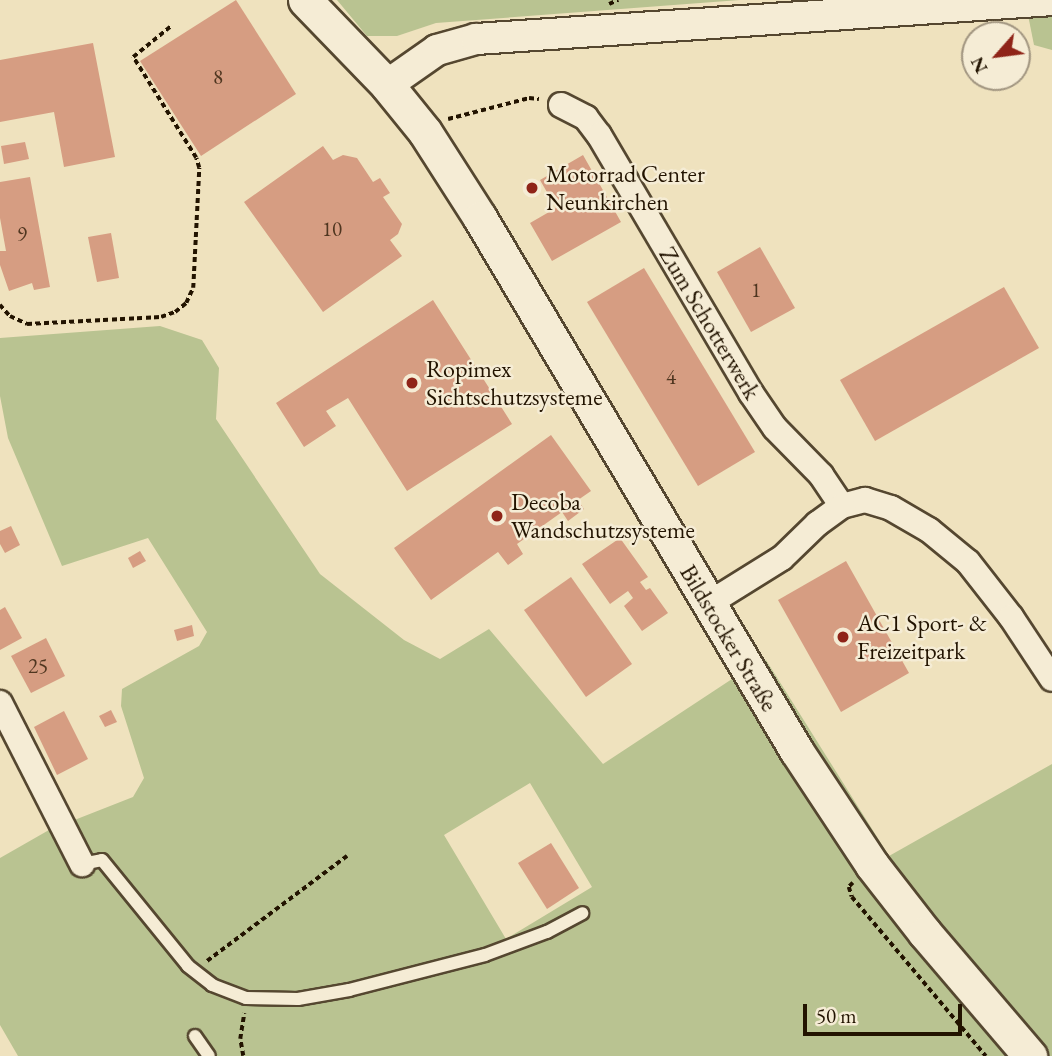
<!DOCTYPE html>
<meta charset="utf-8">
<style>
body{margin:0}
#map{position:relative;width:1052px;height:1056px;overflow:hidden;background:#efe2be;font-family:"EB Garamond",serif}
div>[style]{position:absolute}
.green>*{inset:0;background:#b9c391}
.building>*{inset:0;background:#d69d82}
.path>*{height:3.5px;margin-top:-1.75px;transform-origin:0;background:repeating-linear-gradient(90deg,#221300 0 5px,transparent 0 8.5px)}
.roads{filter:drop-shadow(2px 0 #554730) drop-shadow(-2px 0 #554730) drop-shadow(0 2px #554730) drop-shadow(0 -2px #554730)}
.service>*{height:12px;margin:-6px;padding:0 6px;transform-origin:6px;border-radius:6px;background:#f5ecd5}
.minor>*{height:24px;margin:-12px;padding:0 12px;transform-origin:12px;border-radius:12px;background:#f5ecd5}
.tertiary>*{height:30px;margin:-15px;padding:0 15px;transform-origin:15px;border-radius:15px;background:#f5ecd5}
.secondary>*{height:33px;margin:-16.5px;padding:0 16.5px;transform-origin:16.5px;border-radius:16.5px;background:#f5ecd5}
.dots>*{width:19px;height:19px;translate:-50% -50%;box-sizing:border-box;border:4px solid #f5ecd5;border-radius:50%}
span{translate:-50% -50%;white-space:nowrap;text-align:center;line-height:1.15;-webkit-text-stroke:5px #f5ecd5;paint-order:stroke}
.number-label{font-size:21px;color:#4f3620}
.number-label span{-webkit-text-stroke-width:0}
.poi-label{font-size:24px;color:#221300}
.left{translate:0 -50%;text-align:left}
.street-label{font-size:24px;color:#221300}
.north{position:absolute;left:961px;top:21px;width:70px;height:70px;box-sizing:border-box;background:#f5ecd5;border:2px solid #a19580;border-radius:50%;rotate:242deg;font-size:19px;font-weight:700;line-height:28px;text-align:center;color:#221300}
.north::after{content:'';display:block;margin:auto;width:24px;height:32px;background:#8f2418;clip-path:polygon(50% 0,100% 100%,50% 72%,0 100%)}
.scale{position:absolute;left:803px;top:1004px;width:159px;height:32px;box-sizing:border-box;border:4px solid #221300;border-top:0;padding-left:9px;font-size:21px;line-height:24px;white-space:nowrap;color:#221300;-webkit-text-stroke:5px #f5ecd5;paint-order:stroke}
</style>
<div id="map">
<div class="green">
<div style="clip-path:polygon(337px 0,740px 0,436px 23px,397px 36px,367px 36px)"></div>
<div style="clip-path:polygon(1025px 0,1052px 0,1052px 50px,1034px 45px)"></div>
<div style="clip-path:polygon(evenodd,160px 326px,202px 340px,219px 368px,216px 419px,320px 574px,404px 640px,440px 659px,489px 629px,603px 764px,732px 679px,766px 660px,889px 856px,1052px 764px,1052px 1056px,18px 1056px,0 1025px,0 858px,49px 830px,133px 797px,144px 778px,121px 706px,122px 689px,199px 646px,207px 632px,148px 538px,62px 566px,8px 438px,0 396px,0 338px,160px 326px,530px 783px,592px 887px,506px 939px,444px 835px,530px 783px)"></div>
</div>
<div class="building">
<div style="clip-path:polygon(236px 0,296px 94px,201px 156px,140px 61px)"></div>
<div style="clip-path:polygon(93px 43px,115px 157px,64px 167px,54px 112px,0 122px,0 60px)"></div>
<div style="clip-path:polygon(25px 142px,29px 159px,4px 164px,1px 146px)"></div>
<div style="clip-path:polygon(323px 146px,333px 160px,343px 155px,357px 158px,373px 182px,380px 178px,390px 193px,383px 197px,402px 224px,398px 234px,390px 240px,402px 256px,323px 312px,244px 202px)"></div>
<div style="clip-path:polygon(583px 155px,621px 222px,552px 261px,530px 223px,556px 208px,540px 180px)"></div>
<div style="clip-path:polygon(30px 177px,50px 287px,34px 290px,32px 283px,9px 291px,0 265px,0 251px,6px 251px,0 218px,0 182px)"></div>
<div style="clip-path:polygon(111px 233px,119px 278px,97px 282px,88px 237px)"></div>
<div style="clip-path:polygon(760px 247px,795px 308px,751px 332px,717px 272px)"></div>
<div style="clip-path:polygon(644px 268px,755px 452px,698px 486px,587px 302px)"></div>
<div style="clip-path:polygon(1004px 287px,1039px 348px,875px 441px,840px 380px)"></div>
<div style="clip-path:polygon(433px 300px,512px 424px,407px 491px,348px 398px,326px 411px,336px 426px,304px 447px,276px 403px)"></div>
<div style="clip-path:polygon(551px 435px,591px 491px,578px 500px,584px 509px,568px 521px,562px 512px,517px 544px,523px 554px,508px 565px,498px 552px,431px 600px,394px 548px)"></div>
<div style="clip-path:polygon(11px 526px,20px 545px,5px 553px,0 544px,0 531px)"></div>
<div style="clip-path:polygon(620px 538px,648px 577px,640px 582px,646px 590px,650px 588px,668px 613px,642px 631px,624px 606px,633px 598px,628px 591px,610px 604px,582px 564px)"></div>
<div style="clip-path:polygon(140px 551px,146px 561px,133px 568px,128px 558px)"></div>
<div style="clip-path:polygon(846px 561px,909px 673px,841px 712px,778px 600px)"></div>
<div style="clip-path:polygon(571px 577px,632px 664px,586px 697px,524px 610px)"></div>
<div style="clip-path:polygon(5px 607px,22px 638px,0 650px,0 610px)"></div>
<div style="clip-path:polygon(192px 625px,194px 636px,177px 641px,174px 630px)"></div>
<div style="clip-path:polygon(46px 638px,65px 676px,31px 693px,11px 656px)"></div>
<div style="clip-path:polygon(111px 710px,117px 722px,105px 727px,99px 716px)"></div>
<div style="clip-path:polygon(64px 711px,88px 759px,57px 775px,34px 727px)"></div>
<div style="clip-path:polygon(551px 843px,579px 888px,547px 909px,518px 863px)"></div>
</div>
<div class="path">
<div style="left:609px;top:4px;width:10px;rotate:-24deg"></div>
<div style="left:448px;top:119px;width:84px;rotate:-14.5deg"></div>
<div style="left:529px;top:98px;width:10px;rotate:6deg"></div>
<div style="left:0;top:305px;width:15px;rotate:48deg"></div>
<div style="left:10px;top:316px;width:19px;rotate:25deg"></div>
<div style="left:27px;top:324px;width:134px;rotate:-3deg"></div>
<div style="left:161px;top:317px;width:15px;rotate:-20deg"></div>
<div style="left:175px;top:312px;width:14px;rotate:-39deg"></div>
<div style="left:186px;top:303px;width:17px;rotate:-65deg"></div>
<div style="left:193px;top:288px;width:120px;rotate:-87.1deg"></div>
<div style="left:199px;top:168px;width:10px;rotate:-107deg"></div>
<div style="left:196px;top:158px;width:119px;rotate:-122deg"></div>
<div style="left:133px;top:57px;width:49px;rotate:-39.2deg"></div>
<div style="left:853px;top:883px;width:6px;rotate:135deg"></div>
<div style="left:849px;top:887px;width:10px;rotate:73deg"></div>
<div style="left:852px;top:897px;width:208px;rotate:49.9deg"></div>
<div style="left:207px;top:961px;width:175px;rotate:-36.9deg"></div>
<div style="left:243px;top:1056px;width:17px;rotate:-100deg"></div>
<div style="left:240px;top:1039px;width:26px;rotate:-81deg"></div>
</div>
<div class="roads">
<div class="service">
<div style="left:82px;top:864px;width:20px;rotate:-11deg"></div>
<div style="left:102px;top:860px;width:136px;rotate:50.9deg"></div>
<div style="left:188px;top:966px;width:31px;rotate:38deg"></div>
<div style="left:212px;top:985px;width:36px;rotate:21deg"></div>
<div style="left:246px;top:998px;width:52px;rotate:1.1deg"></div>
<div style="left:298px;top:999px;width:52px;rotate:-10deg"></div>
<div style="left:349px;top:990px;width:140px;rotate:-14.4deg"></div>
<div style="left:485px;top:955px;width:66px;rotate:-20.4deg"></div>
<div style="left:547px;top:932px;width:40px;rotate:-28deg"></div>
<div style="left:195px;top:1036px;width:24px;rotate:55deg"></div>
</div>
<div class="minor">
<div style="left:561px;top:105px;width:28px;rotate:27deg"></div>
<div style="left:586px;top:118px;width:21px;rotate:53deg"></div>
<div style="left:599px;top:135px;width:299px;rotate:59.5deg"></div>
<div style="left:751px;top:393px;width:42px;rotate:55.6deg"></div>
<div style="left:775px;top:428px;width:66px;rotate:45.6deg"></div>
<div style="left:821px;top:475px;width:37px;rotate:56deg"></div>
<div style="left:708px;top:604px;width:87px;rotate:-31.9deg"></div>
<div style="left:782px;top:558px;width:49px;rotate:-44.2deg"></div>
<div style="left:817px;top:524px;width:31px;rotate:-36deg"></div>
<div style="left:842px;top:506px;width:24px;rotate:-15deg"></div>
<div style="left:865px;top:500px;width:27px;rotate:17deg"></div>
<div style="left:891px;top:508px;width:44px;rotate:30.1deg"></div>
<div style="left:929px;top:530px;width:50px;rotate:39.4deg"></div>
<div style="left:968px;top:562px;width:70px;rotate:52deg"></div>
<div style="left:1011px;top:617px;width:74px;rotate:56.5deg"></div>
<div style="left:0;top:703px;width:181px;rotate:63deg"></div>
</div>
<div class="tertiary">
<div style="left:387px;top:85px;width:61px;rotate:-35deg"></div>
<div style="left:437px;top:50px;width:41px;rotate:-15.8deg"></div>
<div style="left:476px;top:39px;width:577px;rotate:-3.87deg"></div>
</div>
<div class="secondary">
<div style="left:305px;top:0;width:118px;rotate:46deg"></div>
<div style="left:387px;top:85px;width:60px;rotate:51deg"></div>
<div style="left:425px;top:132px;width:102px;rotate:57.4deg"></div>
<div style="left:480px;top:218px;width:619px;rotate:59.29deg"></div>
<div style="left:796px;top:750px;width:138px;rotate:56.5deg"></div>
<div style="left:872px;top:865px;width:86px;rotate:52.1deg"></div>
<div style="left:925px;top:933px;width:162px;rotate:49.5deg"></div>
</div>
</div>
<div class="dots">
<div style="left:532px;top:188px;background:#8f2418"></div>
<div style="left:412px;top:383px;background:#8f2418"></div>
<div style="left:497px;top:516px;background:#8f2418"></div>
<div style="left:843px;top:637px;background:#8f2418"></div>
</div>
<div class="number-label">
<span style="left:218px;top:77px">8</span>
<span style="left:332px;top:229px">10</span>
<span style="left:22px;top:234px">9</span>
<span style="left:756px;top:290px">1</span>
<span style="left:671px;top:377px">4</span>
<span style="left:38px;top:666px">25</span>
</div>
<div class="poi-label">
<span class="left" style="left:546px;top:188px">Motorrad Center<br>Neunkirchen</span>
<span class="left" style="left:426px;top:383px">Ropimex<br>Sichtschutzsysteme</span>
<span class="left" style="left:511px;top:516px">Decoba<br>Wandschutzsysteme</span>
<span class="left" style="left:857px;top:637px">AC1 Sport- &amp;<br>Freizeitpark</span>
</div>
<div class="street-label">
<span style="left:710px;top:323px;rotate:59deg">Zum Schotterwerk</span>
<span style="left:729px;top:638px;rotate:59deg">Bildstocker Straße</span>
</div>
<div class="north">N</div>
<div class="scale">50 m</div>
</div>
